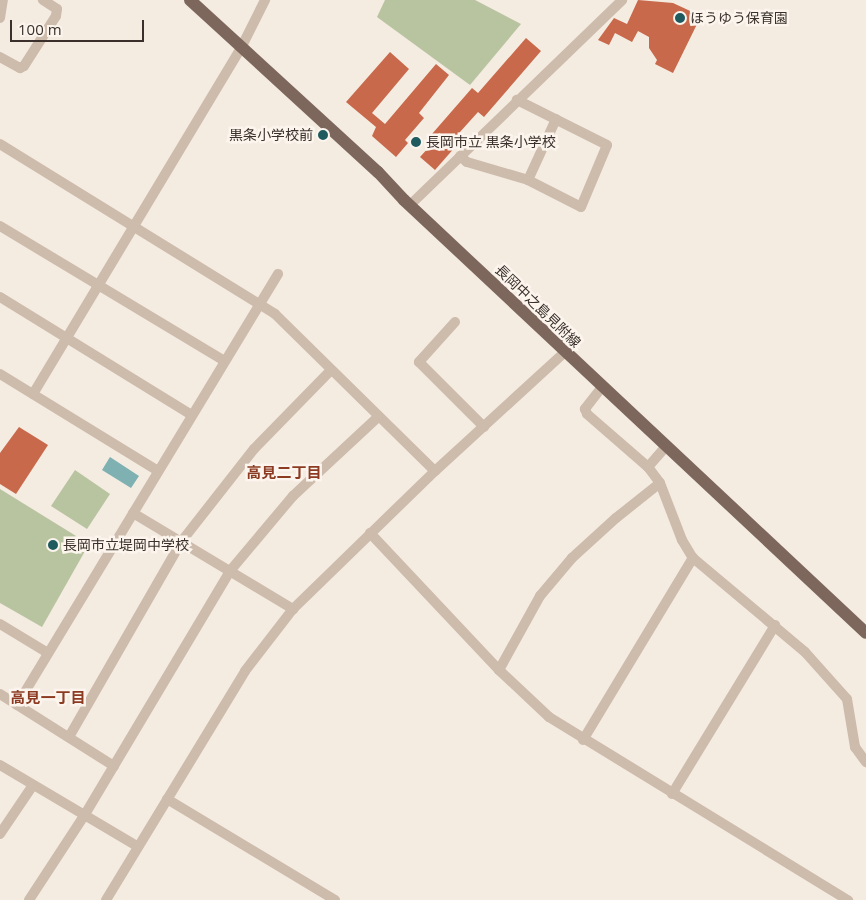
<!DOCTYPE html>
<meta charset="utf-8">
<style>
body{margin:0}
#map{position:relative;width:866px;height:900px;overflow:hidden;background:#f4ebe1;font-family:"Open Sans","Noto Sans JP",sans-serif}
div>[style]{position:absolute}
.green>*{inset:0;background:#b8c4a0}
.water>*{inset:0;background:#7fb0b2}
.building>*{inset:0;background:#c8694b}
.minor>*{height:10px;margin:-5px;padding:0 5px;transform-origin:5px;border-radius:5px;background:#cdbbac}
.major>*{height:12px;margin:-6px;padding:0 6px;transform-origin:6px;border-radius:6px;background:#7d675c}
.dots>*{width:14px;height:14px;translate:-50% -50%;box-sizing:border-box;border:2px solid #fbf5ee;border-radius:50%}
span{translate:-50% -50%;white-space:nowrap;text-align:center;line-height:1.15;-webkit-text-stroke:5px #fbf5ee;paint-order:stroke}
.poi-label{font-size:14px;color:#3b302b}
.left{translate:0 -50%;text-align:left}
.right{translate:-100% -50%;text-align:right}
.street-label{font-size:14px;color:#3b302b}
.neighbourhood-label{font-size:15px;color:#8c3b22;font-weight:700}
.scale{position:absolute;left:10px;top:20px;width:134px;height:22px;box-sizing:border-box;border:2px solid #3b302b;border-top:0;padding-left:6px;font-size:15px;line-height:18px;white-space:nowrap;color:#3b302b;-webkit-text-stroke:4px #fbf5ee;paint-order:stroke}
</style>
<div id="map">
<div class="green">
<div style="clip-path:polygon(385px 0,475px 0,521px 24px,470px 85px,377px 17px)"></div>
<div style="clip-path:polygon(75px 470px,110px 494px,87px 529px,51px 506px)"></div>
<div style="clip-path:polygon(0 489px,89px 544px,42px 627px,0 603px)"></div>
</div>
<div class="water">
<div style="clip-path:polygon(110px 457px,139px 476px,131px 488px,102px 470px)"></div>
</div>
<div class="building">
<div style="clip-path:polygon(638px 0,673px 3px,701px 16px,673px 73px,655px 64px,657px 60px,649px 48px,649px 37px,638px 31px,632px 42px,615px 33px,609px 45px,598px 40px,614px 18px,627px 24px)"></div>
<div style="clip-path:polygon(526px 38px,541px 51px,484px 117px,478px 112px,451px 142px,456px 146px,435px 170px,420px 157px,430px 146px,425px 142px,472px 88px,478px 93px)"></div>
<div style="clip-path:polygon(390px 52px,409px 69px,372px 113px,385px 124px,436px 64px,449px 75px,419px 113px,424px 118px,405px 140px,408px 143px,396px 157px,372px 136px,376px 127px,346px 102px)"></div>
<div style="clip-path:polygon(19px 427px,48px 445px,16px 494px,0 484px,0 453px)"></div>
</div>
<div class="minor">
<div style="left:0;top:18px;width:18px;rotate:-81deg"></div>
<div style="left:0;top:57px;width:23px;rotate:29deg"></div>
<div style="left:20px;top:68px;width:4px;rotate:-27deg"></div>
<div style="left:24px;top:66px;width:59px;rotate:-57.4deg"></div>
<div style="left:56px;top:16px;width:7px;rotate:-82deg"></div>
<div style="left:57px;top:9px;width:17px;rotate:-147deg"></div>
<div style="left:0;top:144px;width:323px;rotate:31.7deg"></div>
<div style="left:275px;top:314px;width:224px;rotate:44.5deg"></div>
<div style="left:460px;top:156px;width:9px;rotate:41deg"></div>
<div style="left:467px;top:162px;width:64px;rotate:16.4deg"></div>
<div style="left:528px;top:180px;width:59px;rotate:27deg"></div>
<div style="left:581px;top:207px;width:67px;rotate:-67.2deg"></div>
<div style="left:607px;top:145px;width:101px;rotate:-153.4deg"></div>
<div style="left:528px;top:180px;width:67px;rotate:-65.3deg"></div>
<div style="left:410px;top:205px;width:295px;rotate:-44deg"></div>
<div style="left:0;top:226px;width:262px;rotate:31deg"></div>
<div style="left:0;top:297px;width:225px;rotate:31.6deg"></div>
<div style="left:455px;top:322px;width:54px;rotate:132deg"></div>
<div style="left:419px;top:362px;width:92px;rotate:45deg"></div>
<div style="left:0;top:374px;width:185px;rotate:31.5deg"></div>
<div style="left:602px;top:387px;width:28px;rotate:128deg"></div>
<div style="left:585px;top:409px;width:5px;rotate:68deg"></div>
<div style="left:587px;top:414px;width:81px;rotate:41deg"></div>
<div style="left:648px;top:467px;width:20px;rotate:53deg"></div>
<div style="left:660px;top:483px;width:61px;rotate:68.9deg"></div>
<div style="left:682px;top:540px;width:21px;rotate:59deg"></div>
<div style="left:693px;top:558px;width:146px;rotate:40deg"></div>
<div style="left:805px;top:652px;width:63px;rotate:48.2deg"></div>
<div style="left:847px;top:699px;width:49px;rotate:80.5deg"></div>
<div style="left:855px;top:747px;width:19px;rotate:54deg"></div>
<div style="left:33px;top:394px;width:404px;rotate:-59deg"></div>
<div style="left:241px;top:48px;width:54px;rotate:-63.4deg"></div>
<div style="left:648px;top:467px;width:28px;rotate:-49deg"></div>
<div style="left:133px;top:513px;width:187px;rotate:31deg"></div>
<div style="left:370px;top:533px;width:188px;rotate:46.7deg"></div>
<div style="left:499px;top:670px;width:69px;rotate:43.2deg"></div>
<div style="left:549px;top:717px;width:351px;rotate:31.5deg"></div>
<div style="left:0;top:624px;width:56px;rotate:31.1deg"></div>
<div style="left:499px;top:670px;width:85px;rotate:-61deg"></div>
<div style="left:540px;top:596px;width:50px;rotate:-49.9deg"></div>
<div style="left:572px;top:558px;width:59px;rotate:-42.3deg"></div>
<div style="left:616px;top:518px;width:56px;rotate:-38.5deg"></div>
<div style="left:0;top:694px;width:135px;rotate:32.3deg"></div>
<div style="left:17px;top:705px;width:504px;rotate:-58.8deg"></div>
<div style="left:69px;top:737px;width:225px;rotate:-60.1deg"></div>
<div style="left:181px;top:542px;width:118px;rotate:-51.9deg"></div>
<div style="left:254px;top:449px;width:110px;rotate:-45.7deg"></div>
<div style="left:583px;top:740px;width:213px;rotate:-58.9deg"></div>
<div style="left:0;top:765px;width:159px;rotate:30.6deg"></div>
<div style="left:672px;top:794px;width:198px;rotate:-58.6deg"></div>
<div style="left:167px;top:799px;width:196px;rotate:31deg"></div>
<div style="left:0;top:834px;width:59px;rotate:-56deg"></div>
<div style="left:29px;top:900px;width:100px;rotate:-56.8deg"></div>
<div style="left:84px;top:816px;width:285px;rotate:-59.2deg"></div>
<div style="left:230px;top:571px;width:98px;rotate:-50deg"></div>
<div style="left:293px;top:496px;width:116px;rotate:-42.9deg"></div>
<div style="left:106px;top:900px;width:268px;rotate:-58.7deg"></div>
<div style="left:245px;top:671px;width:78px;rotate:-52.3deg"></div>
<div style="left:293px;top:609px;width:198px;rotate:-44.2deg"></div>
<div style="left:435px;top:471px;width:176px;rotate:-42.5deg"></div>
</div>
<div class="major">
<div style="left:190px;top:0;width:255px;rotate:42.5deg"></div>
<div style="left:378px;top:172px;width:38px;rotate:47deg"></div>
<div style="left:404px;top:200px;width:633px;rotate:43.14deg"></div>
</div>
<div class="dots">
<div style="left:680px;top:18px;background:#1f5a5e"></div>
<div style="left:323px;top:135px;background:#1f5a5e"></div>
<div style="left:416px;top:142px;background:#1f5a5e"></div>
<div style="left:53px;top:545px;background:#1f5a5e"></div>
</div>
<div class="poi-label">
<span class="left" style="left:690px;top:18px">ほうゆう保育園</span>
<span class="right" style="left:313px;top:135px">黒条小学校前</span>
<span class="left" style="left:426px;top:142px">長岡市立 黒条小学校</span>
<span class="left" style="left:63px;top:545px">長岡市立堤岡中学校</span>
</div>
<div class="street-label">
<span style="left:538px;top:306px;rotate:44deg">長岡中之島見附線</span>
</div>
<div class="neighbourhood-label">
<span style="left:284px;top:473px">高見二丁目</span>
<span style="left:48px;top:698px">高見一丁目</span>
</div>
<div class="scale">100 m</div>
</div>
